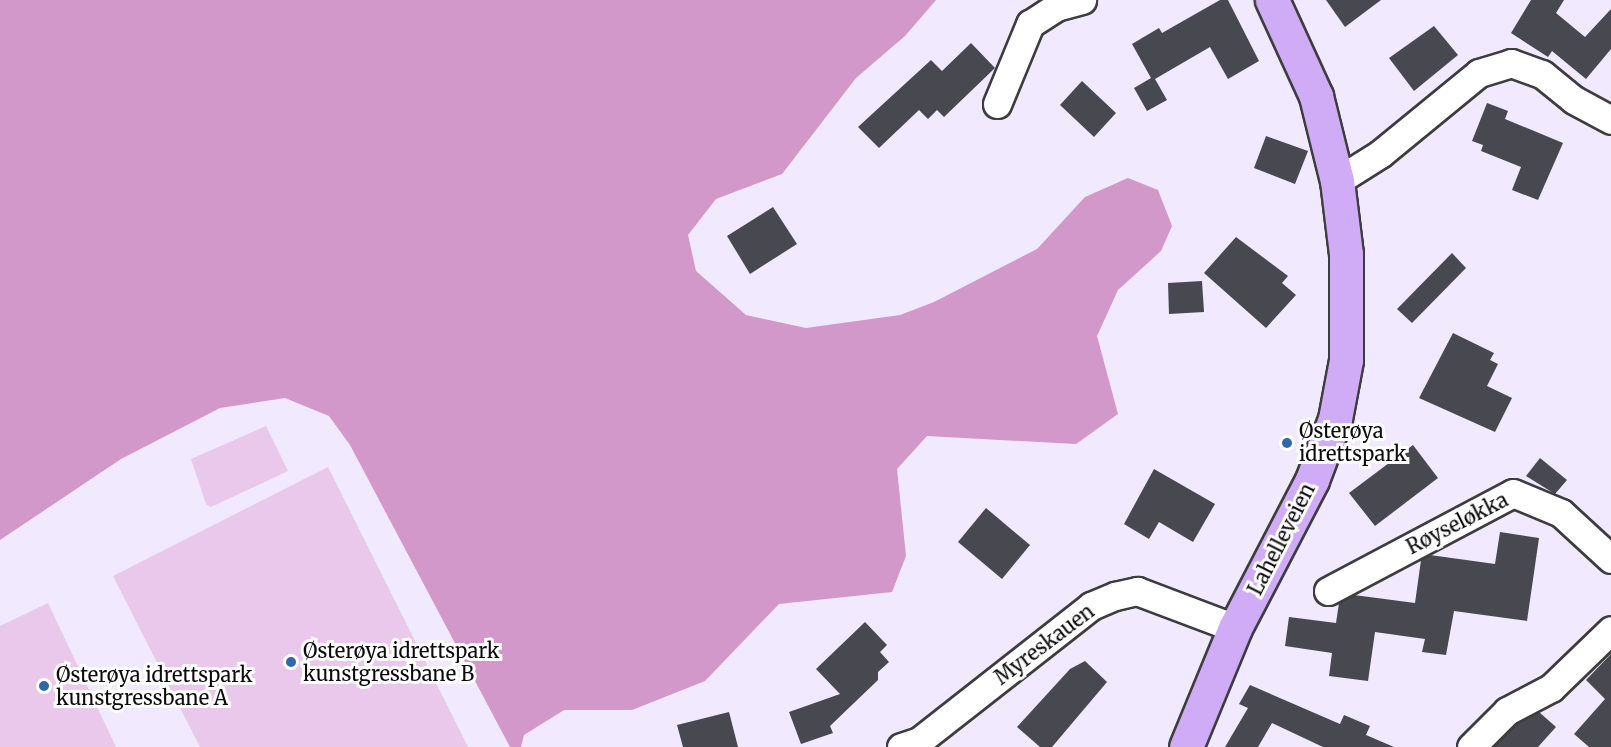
<!DOCTYPE html>
<meta charset="utf-8">
<style>
body{margin:0}
#map{position:relative;width:1611px;height:747px;overflow:hidden;background:#f1e9fd;font-family:Merriweather,serif}
div>[style]{position:absolute}
.forest>*{inset:0;background:#d298c9}
.pitch>*{inset:0;background:#e9c8eb}
.building>*{inset:0;background:#484851}
.roads{filter:drop-shadow(2px 0 #3d3d3d) drop-shadow(-2px 0 #3d3d3d) drop-shadow(0 2px #3d3d3d) drop-shadow(0 -2px #3d3d3d)}
.street>*{height:27px;margin:-13.5px;padding:0 13.5px;transform-origin:13.5px;border-radius:13.5px;background:#fff}
.secondary>*{height:33px;margin:-16.5px;padding:0 16.5px;transform-origin:16.5px;border-radius:16.5px;background:#d0abf6}
.dots>*{width:16px;height:16px;translate:-50% -50%;box-sizing:border-box;border:3px solid #fff;border-radius:50%}
span{translate:-50% -50%;white-space:nowrap;text-align:center;line-height:1.15;-webkit-text-stroke:6px #fff;paint-order:stroke}
.poi-label{font-size:20px;color:#0a0a0a}
.left{translate:0 -50%;text-align:left}
.street-label{font-size:20px;color:#0a0a0a}
</style>
<div id="map">
<div class="forest">
<div style="clip-path:polygon(0 0,936px 0,905px 36px,856px 78px,782px 174px,716px 199px,688px 235px,696px 271px,746px 315px,806px 328px,900px 315px,934px 302px,1037px 249px,1085px 197px,1128px 178px,1158px 190px,1172px 226px,1161px 251px,1118px 290px,1097px 336px,1118px 414px,1076px 444px,927px 436px,897px 469px,906px 556px,892px 592px,779px 604px,705px 681px,632px 710px,564px 710px,524px 735px,521px 747px,510px 747px,350px 445px,329px 416px,285px 398px,220px 408px,121px 459px,0 540px)"></div>
</div>
<div class="pitch">
<div style="clip-path:polygon(266px 426px,288px 471px,211px 507px,206px 504px,191px 459px)"></div>
<div style="clip-path:polygon(328px 467px,468px 747px,200px 747px,113px 576px)"></div>
<div style="clip-path:polygon(48px 603px,116px 747px,0 747px,0 626px)"></div>
</div>
<div class="building">
<div style="clip-path:polygon(1220px 0,1228px 0,1259px 61px,1228px 79px,1210px 47px,1155px 79px,1167px 100px,1147px 111px,1134px 88px,1151px 78px,1132px 44px,1159px 28px,1162px 33px)"></div>
<div style="clip-path:polygon(1326px 0,1381px 0,1345px 27px)"></div>
<div style="clip-path:polygon(1531px 0,1564px 0,1556px 13px,1585px 37px,1611px 9px,1611px 49px,1586px 79px,1552px 51px,1548px 57px,1511px 33px)"></div>
<div style="clip-path:polygon(1434px 26px,1458px 55px,1414px 91px,1389px 58px)"></div>
<div style="clip-path:polygon(971px 43px,995px 68px,944px 117px,937px 110px,928px 119px,919px 110px,879px 148px,858px 127px,931px 60px,942px 71px)"></div>
<div style="clip-path:polygon(1082px 81px,1116px 113px,1094px 137px,1060px 105px)"></div>
<div style="clip-path:polygon(1487px 103px,1508px 111px,1505px 119px,1563px 143px,1538px 200px,1512px 190px,1521px 167px,1481px 151px,1483px 145px,1472px 141px)"></div>
<div style="clip-path:polygon(1266px 136px,1308px 151px,1295px 184px,1254px 168px)"></div>
<div style="clip-path:polygon(773px 207px,797px 244px,750px 274px,727px 236px)"></div>
<div style="clip-path:polygon(1236px 237px,1288px 276px,1282px 283px,1296px 295px,1266px 328px,1204px 273px)"></div>
<div style="clip-path:polygon(1452px 253px,1466px 268px,1412px 323px,1397px 309px)"></div>
<div style="clip-path:polygon(1202px 281px,1204px 312px,1169px 314px,1168px 283px)"></div>
<div style="clip-path:polygon(1453px 333px,1494px 353px,1490px 360px,1498px 364px,1487px 386px,1512px 398px,1495px 432px,1419px 398px)"></div>
<div style="clip-path:polygon(1413px 445px,1438px 478px,1375px 526px,1349px 493px)"></div>
<div style="clip-path:polygon(1540px 458px,1567px 480px,1555px 494px,1526px 476px)"></div>
<div style="clip-path:polygon(1154px 469px,1215px 504px,1193px 542px,1159px 522px,1149px 539px,1124px 524px)"></div>
<div style="clip-path:polygon(986px 508px,1030px 545px,1002px 579px,958px 542px)"></div>
<div style="clip-path:polygon(1500px 532px,1539px 538px,1527px 621px,1454px 611px,1446px 655px,1422px 652px,1425px 639px,1375px 632px,1368px 681px,1329px 676px,1332px 653px,1285px 646px,1289px 617px,1336px 623px,1339px 603px,1354px 595px,1415px 603px,1421px 560px,1430px 555px,1495px 564px)"></div>
<div style="clip-path:polygon(865px 622px,887px 645px,880px 652px,889px 662px,878px 672px,878px 680px,830px 726px,833px 733px,801px 744px,789px 712px,840px 694px,816px 669px)"></div>
<div style="clip-path:polygon(1611px 654px,1611px 747px,1589px 747px,1574px 734px,1605px 699px,1586px 680px)"></div>
<div style="clip-path:polygon(1085px 661px,1107px 682px,1052px 747px,1040px 747px,1017px 727px,1070px 669px)"></div>
<div style="clip-path:polygon(1250px 685px,1340px 724px,1344px 715px,1370px 726px,1366px 735px,1394px 747px,1323px 747px,1272px 723px,1258px 747px,1225px 747px,1248px 708px,1239px 704px)"></div>
<div style="clip-path:polygon(729px 712px,738px 747px,683px 747px,677px 725px)"></div>
<div style="clip-path:polygon(1539px 712px,1556px 727px,1538px 747px,1493px 747px,1516px 724px)"></div>
</div>
<div class="roads">
<div class="street">
<div style="left:997px;top:104px;width:87px;rotate:-67.6deg"></div>
<div style="left:1030px;top:24px;width:31px;rotate:-33deg"></div>
<div style="left:1056px;top:7px;width:27px;rotate:-15deg"></div>
<div style="left:1337px;top:181px;width:51px;rotate:-32.1deg"></div>
<div style="left:1380px;top:154px;width:128px;rotate:-39.3deg"></div>
<div style="left:1479px;top:73px;width:34px;rotate:-17deg"></div>
<div style="left:1511px;top:63px;width:33px;rotate:20deg"></div>
<div style="left:1542px;top:74px;width:41px;rotate:39.1deg"></div>
<div style="left:1574px;top:100px;width:42px;rotate:28.4deg"></div>
<div style="left:1328px;top:591px;width:209px;rotate:-27.9deg"></div>
<div style="left:1513px;top:493px;width:52px;rotate:22.6deg"></div>
<div style="left:1561px;top:513px;width:68px;rotate:42.6deg"></div>
<div style="left:901px;top:747px;width:19px;rotate:-18deg"></div>
<div style="left:919px;top:741px;width:219px;rotate:-38.1deg"></div>
<div style="left:1091px;top:606px;width:26px;rotate:-23deg"></div>
<div style="left:1115px;top:596px;width:23px;rotate:-13deg"></div>
<div style="left:1137px;top:591px;width:105px;rotate:20.7deg"></div>
<div style="left:1471px;top:747px;width:51px;rotate:-45deg"></div>
<div style="left:1507px;top:711px;width:50px;rotate:-27.6deg"></div>
<div style="left:1551px;top:688px;width:83px;rotate:-44deg"></div>
</div>
<div class="secondary">
<div style="left:1186px;top:747px;width:129px;rotate:-67.6deg"></div>
<div style="left:1235px;top:628px;width:167px;rotate:-62.5deg"></div>
<div style="left:1312px;top:480px;width:65px;rotate:-69.3deg"></div>
<div style="left:1335px;top:419px;width:60px;rotate:-79.4deg"></div>
<div style="left:1346px;top:360px;width:106px;rotate:-90deg"></div>
<div style="left:1346px;top:254px;width:74px;rotate:-97deg"></div>
<div style="left:1337px;top:181px;width:88px;rotate:-103.9deg"></div>
<div style="left:1316px;top:96px;width:106px;rotate:-114.6deg"></div>
</div>
</div>
<div class="dots">
<div style="left:1287px;top:443px;background:#3268aa"></div>
<div style="left:291px;top:662px;background:#3268aa"></div>
<div style="left:44px;top:686px;background:#3268aa"></div>
</div>
<div class="poi-label">
<span class="left" style="left:1299px;top:442px">Østerøya<br>idrettspark</span>
<span class="left" style="left:303px;top:662px">Østerøya idrettspark<br>kunstgressbane B</span>
<span class="left" style="left:56px;top:686px">Østerøya idrettspark<br>kunstgressbane A</span>
</div>
<div class="street-label">
<span style="left:1457px;top:523px;rotate:-27deg">Røyseløkka</span>
<span style="left:1281px;top:539px;rotate:-63deg">Lahelleveien</span>
<span style="left:1044px;top:644px;rotate:-37deg">Myreskauen</span>
</div>
</div>
